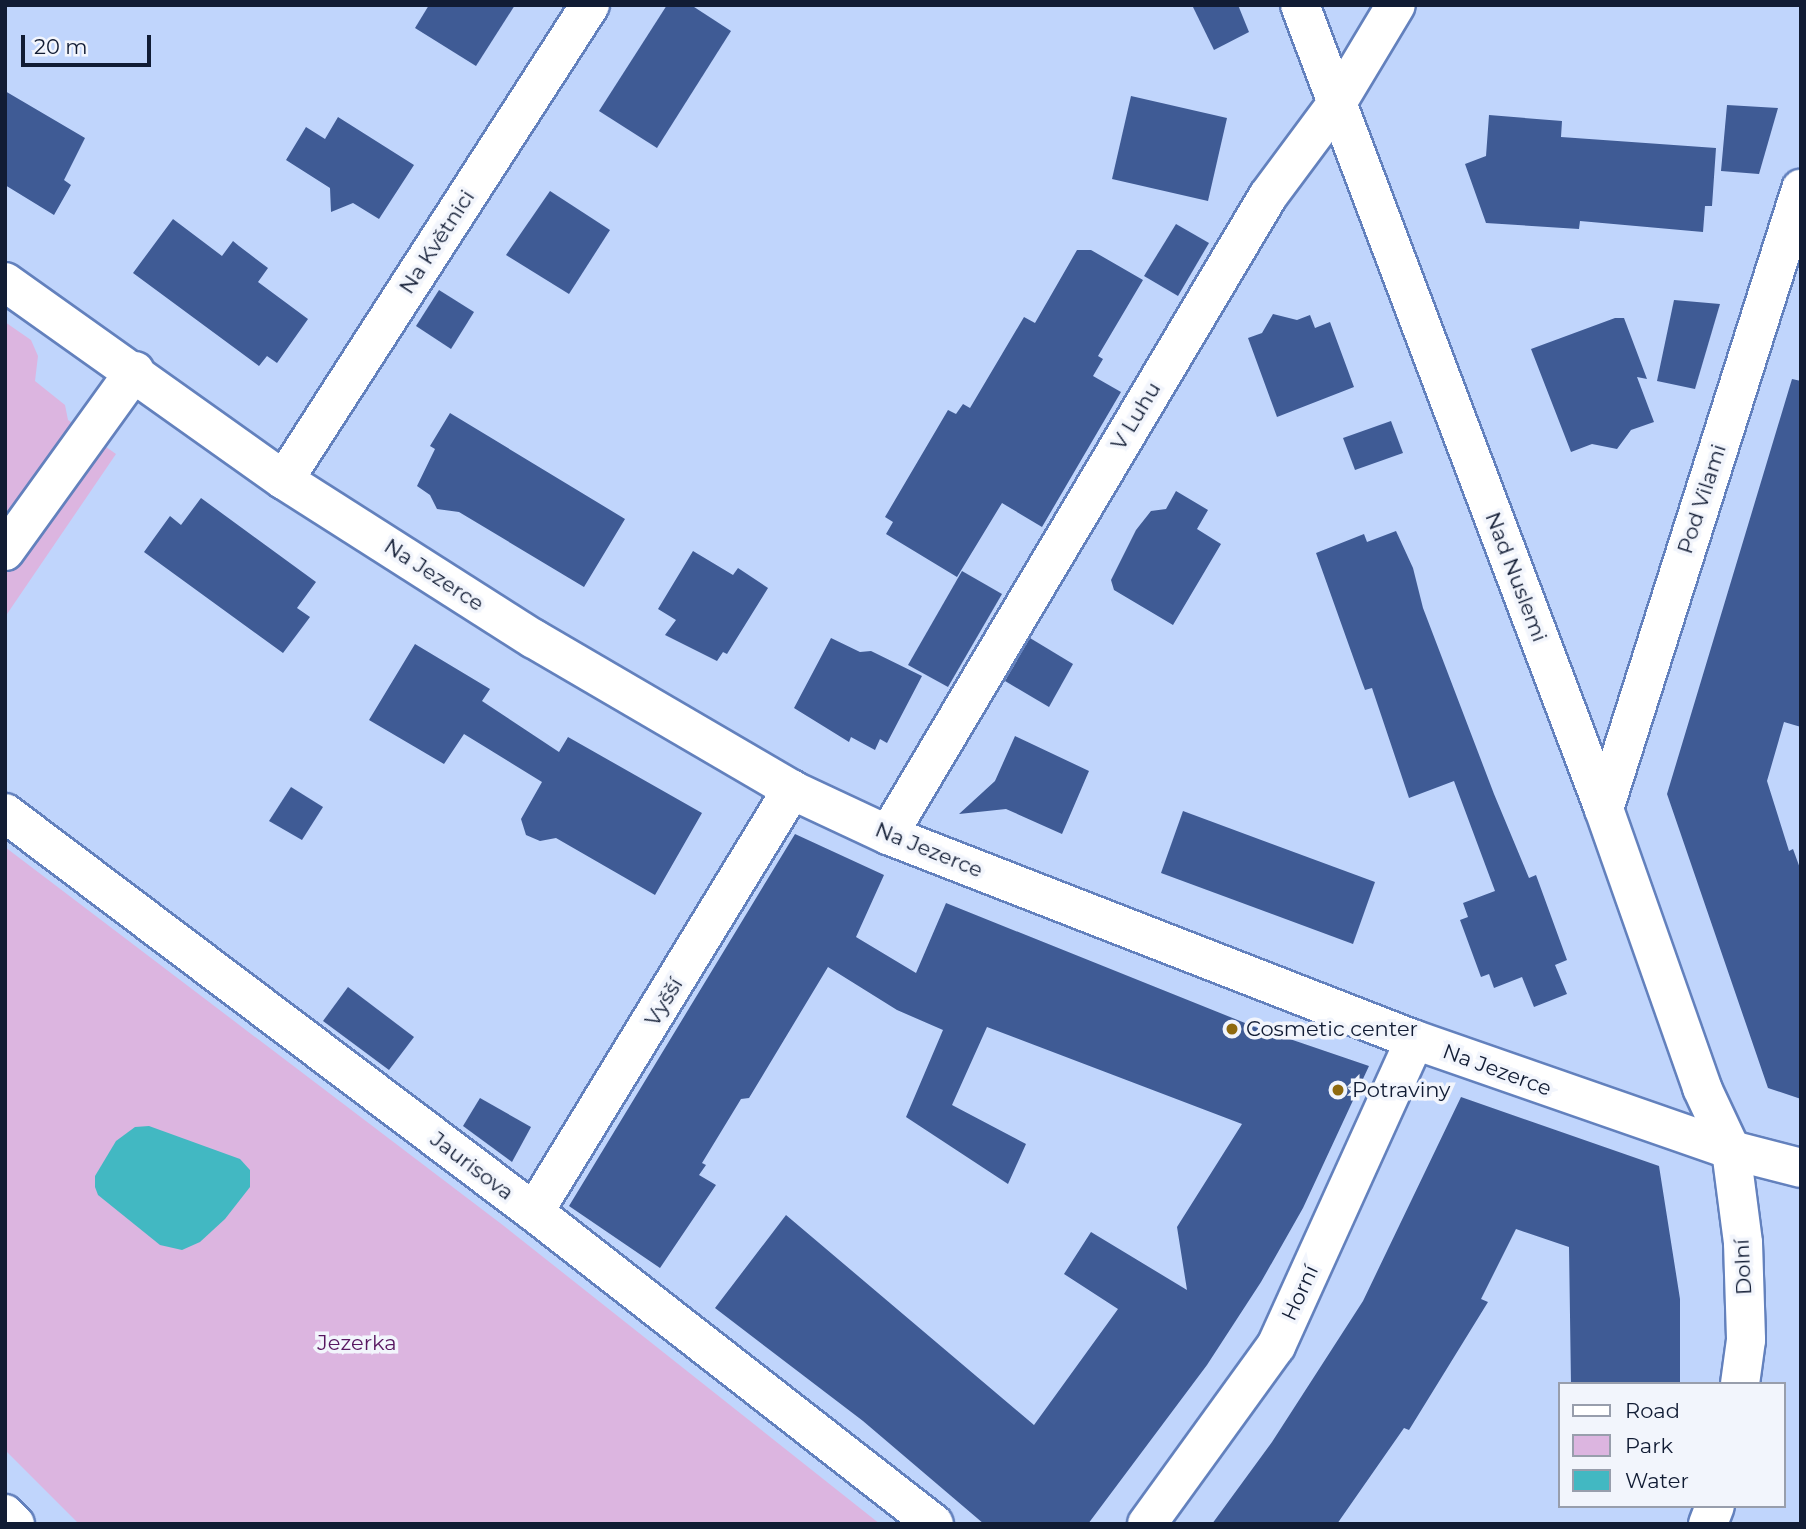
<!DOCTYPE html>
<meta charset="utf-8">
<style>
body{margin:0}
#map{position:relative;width:1806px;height:1529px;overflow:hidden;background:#c0d5fc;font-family:Montserrat,sans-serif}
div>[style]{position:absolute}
.green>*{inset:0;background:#dcb5e0}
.water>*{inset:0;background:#42b8c2}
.building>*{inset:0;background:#3f5b95}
.roads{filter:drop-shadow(2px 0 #6381bd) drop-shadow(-2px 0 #6381bd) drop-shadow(0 2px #6381bd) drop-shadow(0 -2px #6381bd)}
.minor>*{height:38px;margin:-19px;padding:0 19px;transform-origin:19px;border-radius:19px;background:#fff}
.tertiary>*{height:38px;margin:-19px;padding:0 19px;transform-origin:19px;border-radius:19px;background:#fff}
.dots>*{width:19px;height:19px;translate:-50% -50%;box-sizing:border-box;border:4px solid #f2f5fc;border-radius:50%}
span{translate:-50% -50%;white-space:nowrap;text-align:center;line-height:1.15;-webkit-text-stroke:7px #f2f5fc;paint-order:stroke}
.street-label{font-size:21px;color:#111c34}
.poi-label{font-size:21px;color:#111c34}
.left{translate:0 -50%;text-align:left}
.park-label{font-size:21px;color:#581660}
.frame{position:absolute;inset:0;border:7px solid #111c34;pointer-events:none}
.legend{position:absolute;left:1558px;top:1382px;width:228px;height:126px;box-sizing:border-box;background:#f2f5fc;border:2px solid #989eac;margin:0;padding:9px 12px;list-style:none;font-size:21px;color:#111c34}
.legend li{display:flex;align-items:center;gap:14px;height:35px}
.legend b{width:35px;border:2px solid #989eac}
.scale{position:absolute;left:21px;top:35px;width:130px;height:32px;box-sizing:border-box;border:4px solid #111c34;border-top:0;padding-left:9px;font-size:21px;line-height:24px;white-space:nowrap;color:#111c34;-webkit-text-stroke:5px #f2f5fc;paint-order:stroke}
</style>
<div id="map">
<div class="green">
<div style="clip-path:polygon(5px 322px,31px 340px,38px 356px,35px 381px,65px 405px,68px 420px,116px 454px,5px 617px)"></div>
<div style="clip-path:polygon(5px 847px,504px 1226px,880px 1524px,79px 1524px,5px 1450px)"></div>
</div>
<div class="water">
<div style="clip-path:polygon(149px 1126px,240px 1159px,250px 1170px,250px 1187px,225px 1219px,200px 1242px,182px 1250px,160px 1245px,98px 1195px,95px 1187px,95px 1176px,116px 1141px,135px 1127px)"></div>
</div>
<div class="building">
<div style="clip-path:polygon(429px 5px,515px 5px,476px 66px,415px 28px)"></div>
<div style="clip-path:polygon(667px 5px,691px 5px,731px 31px,657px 148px,599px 111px)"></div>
<div style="clip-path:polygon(1192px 5px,1238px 5px,1249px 32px,1214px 50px)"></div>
<div style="clip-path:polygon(5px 91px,85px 138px,64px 180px,71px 185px,54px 215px,5px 185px)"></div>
<div style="clip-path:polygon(1131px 96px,1227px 118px,1208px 201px,1112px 179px)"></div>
<div style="clip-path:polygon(1727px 105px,1778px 108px,1759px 174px,1721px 171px)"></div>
<div style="clip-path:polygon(1489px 115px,1562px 121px,1561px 137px,1716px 148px,1712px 206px,1705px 206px,1703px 232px,1580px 221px,1579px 229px,1486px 223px,1465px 164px,1486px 156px)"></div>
<div style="clip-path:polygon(338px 117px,414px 165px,379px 219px,353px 203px,331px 212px,330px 188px,286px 160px,306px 127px,325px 139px)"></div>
<div style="clip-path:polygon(550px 191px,610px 230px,569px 294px,506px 255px)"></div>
<div style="clip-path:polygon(173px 219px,222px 256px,233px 241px,239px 246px,268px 268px,258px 282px,308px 319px,277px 363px,267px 356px,259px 366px,133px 273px)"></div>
<div style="clip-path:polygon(1176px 224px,1209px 243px,1178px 296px,1144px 276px)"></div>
<div style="clip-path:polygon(1077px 250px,1091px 250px,1143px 280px,1098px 356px,1103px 359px,1093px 376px,1121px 392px,1042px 527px,1002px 503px,957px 577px,886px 534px,893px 522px,885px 517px,948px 410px,956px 414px,963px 404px,970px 408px,1024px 317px,1035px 323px)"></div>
<div style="clip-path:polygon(439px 290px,474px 312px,451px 349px,416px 326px)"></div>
<div style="clip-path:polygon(1674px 300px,1720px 304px,1695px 389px,1657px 381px)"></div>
<div style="clip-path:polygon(1273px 314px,1297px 320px,1310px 315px,1315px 328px,1330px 322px,1354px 387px,1277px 417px,1248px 338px,1262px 333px)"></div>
<div style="clip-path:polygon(1615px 318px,1624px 318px,1647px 379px,1637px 377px,1654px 422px,1631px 430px,1617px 449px,1592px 444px,1571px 452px,1531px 349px)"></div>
<div style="clip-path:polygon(1792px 379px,1801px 381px,1801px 727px,1784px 722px,1767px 781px,1789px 851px,1793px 849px,1801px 871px,1801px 1099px,1768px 1088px,1667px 794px)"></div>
<div style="clip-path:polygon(450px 413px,625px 519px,584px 587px,459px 512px,437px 509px,430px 495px,417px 486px,435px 449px,430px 446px)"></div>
<div style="clip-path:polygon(1391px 421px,1403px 453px,1355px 470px,1343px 438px)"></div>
<div style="clip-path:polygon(1176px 491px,1208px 510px,1197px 529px,1221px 544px,1173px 625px,1114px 590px,1111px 580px,1136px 530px,1151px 511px,1166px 509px)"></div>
<div style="clip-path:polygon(201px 498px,316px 582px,297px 608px,310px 617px,283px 653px,144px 552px,170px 516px,181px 525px)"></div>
<div style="clip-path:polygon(1396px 531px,1413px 568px,1423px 608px,1494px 794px,1529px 878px,1536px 875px,1567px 960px,1555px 965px,1567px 994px,1534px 1007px,1522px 977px,1494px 988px,1489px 974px,1481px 977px,1460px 920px,1468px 917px,1463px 903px,1495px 891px,1454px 781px,1409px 798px,1372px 688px,1365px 690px,1362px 682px,1316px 553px,1364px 534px,1367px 542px)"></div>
<div style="clip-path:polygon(693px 551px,733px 575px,738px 568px,768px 588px,727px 654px,723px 652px,717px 661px,665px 635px,676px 620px,658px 609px)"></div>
<div style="clip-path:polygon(962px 571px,1002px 594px,948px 687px,908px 665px)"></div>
<div style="clip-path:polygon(831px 638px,860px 652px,871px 651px,922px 676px,887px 743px,880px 739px,875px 750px,851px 737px,849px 742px,794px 708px)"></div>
<div style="clip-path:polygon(1030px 638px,1073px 664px,1049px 707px,1005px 681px)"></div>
<div style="clip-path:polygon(415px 644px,490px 689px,482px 701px,559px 752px,568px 737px,702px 813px,655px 895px,556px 838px,540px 841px,526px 835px,521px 819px,542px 782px,464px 734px,444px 764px,369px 720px)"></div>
<div style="clip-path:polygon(1015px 736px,1089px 771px,1062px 834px,1006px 809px,959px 814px,995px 781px)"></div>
<div style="clip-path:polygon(291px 787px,323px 807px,302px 840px,269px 821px)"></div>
<div style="clip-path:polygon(1183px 811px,1375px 882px,1353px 944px,1161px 873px)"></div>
<div style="clip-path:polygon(795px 834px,884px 875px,856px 937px,916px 973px,946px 903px,1255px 1027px,1369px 1066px,1303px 1208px,1261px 1282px,1207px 1365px,1088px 1524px,984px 1524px,863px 1421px,715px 1308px,786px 1215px,1034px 1425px,1118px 1309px,1064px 1274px,1091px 1232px,1187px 1290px,1177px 1227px,1242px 1124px,987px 1027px,952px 1105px,1026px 1144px,1008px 1184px,906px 1117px,943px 1030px,897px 1010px,828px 967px,749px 1098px,741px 1099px,702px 1163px,706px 1165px,699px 1175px,716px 1185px,660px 1268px,569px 1206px)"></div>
<div style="clip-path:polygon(348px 987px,414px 1037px,389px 1070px,323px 1021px)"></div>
<div style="clip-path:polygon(1461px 1097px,1659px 1166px,1680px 1299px,1680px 1384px,1571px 1384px,1569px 1247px,1516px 1229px,1481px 1299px,1488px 1302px,1409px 1430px,1404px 1428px,1337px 1524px,1212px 1524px,1272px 1442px,1363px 1301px)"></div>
<div style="clip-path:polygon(480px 1098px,531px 1127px,512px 1162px,463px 1126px)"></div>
</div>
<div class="roads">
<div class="minor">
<div style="left:1300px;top:5px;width:860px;rotate:69.29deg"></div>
<div style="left:1604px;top:809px;width:296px;rotate:70.6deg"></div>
<div style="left:1702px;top:1088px;width:68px;rotate:64.9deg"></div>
<div style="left:1731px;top:1150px;width:94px;rotate:82.6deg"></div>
<div style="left:1743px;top:1243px;width:97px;rotate:88.2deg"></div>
<div style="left:1746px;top:1340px;width:44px;rotate:97.8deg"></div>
<div style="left:284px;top:480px;width:565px;rotate:-57.21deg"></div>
<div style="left:5px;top:551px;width:222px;rotate:-54.2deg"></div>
<div style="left:1604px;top:809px;width:651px;rotate:-72.37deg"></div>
<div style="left:5px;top:813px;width:663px;rotate:37.03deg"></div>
<div style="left:534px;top:1212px;width:507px;rotate:37.95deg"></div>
<div style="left:888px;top:835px;width:743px;rotate:-59.26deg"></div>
<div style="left:1268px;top:196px;width:116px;rotate:-53.4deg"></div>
<div style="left:1337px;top:103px;width:114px;rotate:-59deg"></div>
<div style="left:534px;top:1212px;width:495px;rotate:-58.6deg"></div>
<div style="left:5px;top:1514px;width:14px;rotate:45deg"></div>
<div style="left:1147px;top:1524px;width:220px;rotate:-54.1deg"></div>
<div style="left:1276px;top:1346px;width:336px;rotate:-65.6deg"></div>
<div style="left:1708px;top:1524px;width:19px;rotate:-69deg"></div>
</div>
<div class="tertiary">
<div style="left:5px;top:282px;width:342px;rotate:35.4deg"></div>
<div style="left:284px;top:480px;width:296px;rotate:32.5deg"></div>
<div style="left:534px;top:639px;width:299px;rotate:30.3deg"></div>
<div style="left:792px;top:790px;width:106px;rotate:25.1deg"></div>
<div style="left:888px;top:835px;width:565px;rotate:21.26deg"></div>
<div style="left:1415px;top:1040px;width:335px;rotate:19.2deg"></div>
<div style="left:1731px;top:1150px;width:72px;rotate:14.4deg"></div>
</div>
</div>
<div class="dots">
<div style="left:1232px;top:1029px;background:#8f6a0f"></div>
<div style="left:1338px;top:1090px;background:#8f6a0f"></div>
</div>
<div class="street-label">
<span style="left:437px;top:242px;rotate:-57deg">Na Květnici</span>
<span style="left:1136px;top:416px;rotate:-59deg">V Luhu</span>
<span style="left:1702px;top:499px;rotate:-72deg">Pod Vilami</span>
<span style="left:434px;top:575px;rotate:33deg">Na Jezerce</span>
<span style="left:1516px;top:577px;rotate:69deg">Nad Nuslemi</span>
<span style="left:929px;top:850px;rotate:22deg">Na Jezerce</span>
<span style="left:664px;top:1002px;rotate:-59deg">Vyšší</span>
<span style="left:1497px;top:1070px;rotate:20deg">Na Jezerce</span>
<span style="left:472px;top:1166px;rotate:37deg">Jaurisova</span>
<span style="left:1743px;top:1267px;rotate:-93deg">Dolní</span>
<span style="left:1300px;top:1293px;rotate:-65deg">Horní</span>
</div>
<div class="poi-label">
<span class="left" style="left:1246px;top:1029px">Cosmetic center</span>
<span class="left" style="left:1352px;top:1090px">Potraviny</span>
</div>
<div class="park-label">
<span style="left:357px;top:1343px">Jezerka</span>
</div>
<div class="frame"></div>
<ul class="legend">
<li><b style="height:9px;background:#fff"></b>Road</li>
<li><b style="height:19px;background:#dcb5e0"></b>Park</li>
<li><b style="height:19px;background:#42b8c2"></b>Water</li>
</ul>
<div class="scale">20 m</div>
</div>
